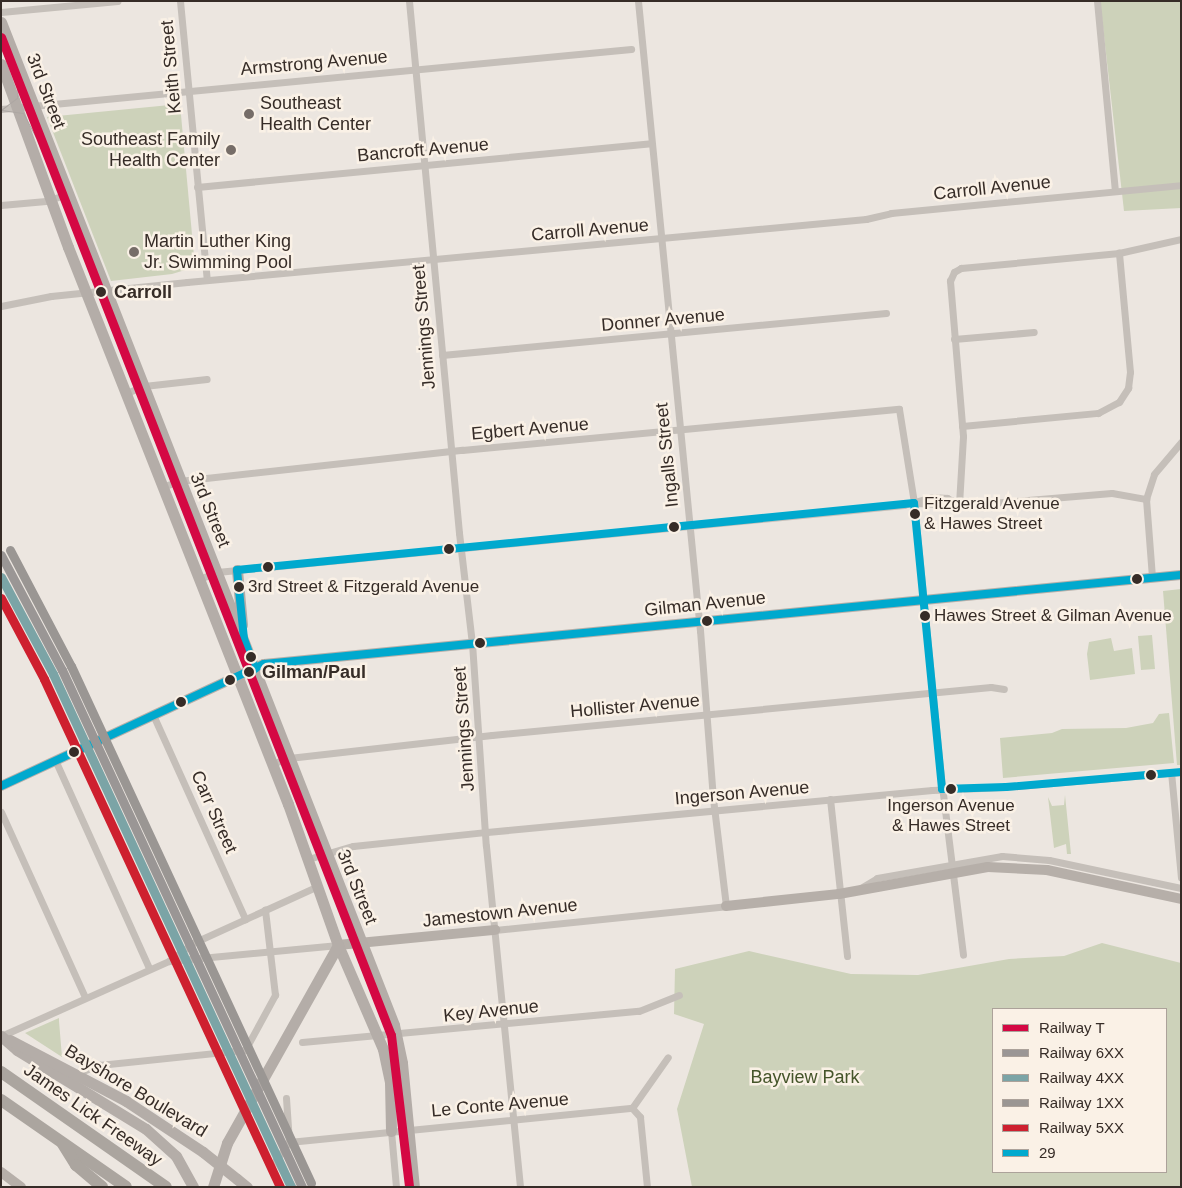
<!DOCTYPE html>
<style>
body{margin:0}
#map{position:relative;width:1182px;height:1188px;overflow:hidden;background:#ece6e0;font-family:Arial,sans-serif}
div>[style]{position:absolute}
.green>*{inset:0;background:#cdd2ba}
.street>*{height:7px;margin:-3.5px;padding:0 3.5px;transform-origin:3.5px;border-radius:3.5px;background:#c5bfb9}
.secondary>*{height:10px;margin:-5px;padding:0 5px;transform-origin:5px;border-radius:5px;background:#b6afa9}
.primary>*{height:11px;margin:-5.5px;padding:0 5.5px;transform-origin:5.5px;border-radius:5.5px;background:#b4ada8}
.highway>*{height:12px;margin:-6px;padding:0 6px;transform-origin:6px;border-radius:6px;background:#aba59f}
.tram>*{height:1px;margin:-0.5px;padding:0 0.5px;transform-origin:0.5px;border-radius:0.5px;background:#ada7a3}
.primary-bridge>*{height:11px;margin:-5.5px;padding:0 5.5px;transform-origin:5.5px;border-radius:5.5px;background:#b4ada8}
.bus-1>*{height:8px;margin:-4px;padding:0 4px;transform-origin:4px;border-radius:4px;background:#00a9ce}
.rail-1>*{height:9px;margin:-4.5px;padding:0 4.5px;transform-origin:4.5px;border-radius:4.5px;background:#d40843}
.rail-2>*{height:9px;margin:-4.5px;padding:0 4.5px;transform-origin:4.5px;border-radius:4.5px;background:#9a9695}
.rail-3>*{height:9px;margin:-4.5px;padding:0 4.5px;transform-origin:4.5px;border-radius:4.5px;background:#7ba4a6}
.rail-4>*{height:9px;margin:-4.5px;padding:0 4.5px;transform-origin:4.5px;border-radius:4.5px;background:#9a9693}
.rail-5>*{height:9px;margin:-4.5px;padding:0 4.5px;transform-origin:4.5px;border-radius:4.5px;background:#ce202f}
.dots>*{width:14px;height:14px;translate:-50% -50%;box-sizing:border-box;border:2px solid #faf1e6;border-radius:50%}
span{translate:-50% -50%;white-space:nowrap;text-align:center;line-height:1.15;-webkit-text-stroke:5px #faf1e6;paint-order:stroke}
.bus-label{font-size:17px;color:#362c27}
.left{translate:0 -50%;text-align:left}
.street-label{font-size:18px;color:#362c27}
.poi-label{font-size:18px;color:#362c27}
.right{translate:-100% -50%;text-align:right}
.stop-label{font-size:18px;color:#362c27;font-weight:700}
.park-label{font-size:18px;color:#45552a}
.frame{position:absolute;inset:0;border:2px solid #362c27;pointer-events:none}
.legend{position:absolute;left:992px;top:1008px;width:175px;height:165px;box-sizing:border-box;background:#faf1e6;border:1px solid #aca29a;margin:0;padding:6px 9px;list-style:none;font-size:15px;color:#362c27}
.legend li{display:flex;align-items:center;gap:10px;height:25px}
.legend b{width:25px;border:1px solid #aca29a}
</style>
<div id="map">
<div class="green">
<div style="clip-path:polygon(1100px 1px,1181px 1px,1181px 208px,1124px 211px)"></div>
<div style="clip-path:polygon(180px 104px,195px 267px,172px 274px,111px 281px,47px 117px)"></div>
<div style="clip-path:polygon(1181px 589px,1181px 765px,1177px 765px,1163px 591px)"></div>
<div style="clip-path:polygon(1152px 635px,1155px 669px,1141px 670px,1138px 636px)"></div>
<div style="clip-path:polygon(1111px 638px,1114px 651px,1132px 648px,1135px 674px,1090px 680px,1087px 654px,1089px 642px)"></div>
<div style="clip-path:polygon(1169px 713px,1174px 763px,1003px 778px,1000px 738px,1052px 733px,1062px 729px,1126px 728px,1153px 723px,1159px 714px)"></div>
<div style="clip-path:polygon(1065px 795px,1071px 854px,1067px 854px,1066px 844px,1054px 848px,1048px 797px,1052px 806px,1064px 805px)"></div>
<div style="clip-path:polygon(evenodd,1102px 943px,1181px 963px,1181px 1187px,692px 1187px,677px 1109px,704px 1024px,674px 1014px,675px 969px,749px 951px,851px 974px,918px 975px,1009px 959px,1064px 956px,1102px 943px,993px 1009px,1166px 1009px,1166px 1172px,993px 1172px,993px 1009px)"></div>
<div style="clip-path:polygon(59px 1018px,59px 1021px,62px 1057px,25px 1033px)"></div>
</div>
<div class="street">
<div style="left:180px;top:1px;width:280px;rotate:84.5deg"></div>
<div style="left:409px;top:1px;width:534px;rotate:84.63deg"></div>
<div style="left:459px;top:533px;width:111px;rotate:83.3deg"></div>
<div style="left:472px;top:643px;width:203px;rotate:86.1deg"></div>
<div style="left:486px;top:846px;width:343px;rotate:84.3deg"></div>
<div style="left:1097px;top:1px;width:190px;rotate:84.6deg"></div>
<div style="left:1px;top:12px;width:117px;rotate:-5.4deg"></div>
<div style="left:1px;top:109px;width:633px;rotate:-5.44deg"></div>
<div style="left:197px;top:187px;width:456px;rotate:-5.5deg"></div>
<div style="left:1px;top:205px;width:45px;rotate:-5.1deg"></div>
<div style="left:46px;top:201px;width:25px;rotate:-18deg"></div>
<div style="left:1px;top:306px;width:51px;rotate:-11.3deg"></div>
<div style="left:51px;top:296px;width:137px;rotate:-5.9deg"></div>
<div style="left:187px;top:282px;width:682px;rotate:-5.3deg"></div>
<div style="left:866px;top:219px;width:26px;rotate:-13deg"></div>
<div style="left:891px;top:213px;width:291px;rotate:-5.5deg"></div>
<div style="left:954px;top:339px;width:80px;rotate:-5deg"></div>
<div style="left:442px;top:355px;width:446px;rotate:-5.4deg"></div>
<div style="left:126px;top:393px;width:19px;rotate:-21deg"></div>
<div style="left:144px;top:386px;width:63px;rotate:-6.3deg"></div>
<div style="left:962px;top:426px;width:137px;rotate:-5.5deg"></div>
<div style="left:1098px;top:413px;width:24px;rotate:-28deg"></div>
<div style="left:1119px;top:402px;width:17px;rotate:-57deg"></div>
<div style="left:1128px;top:388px;width:16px;rotate:-83deg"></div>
<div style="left:1130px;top:372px;width:120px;rotate:-95.3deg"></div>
<div style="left:165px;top:486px;width:15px;rotate:-20deg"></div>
<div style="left:179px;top:481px;width:285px;rotate:-6.3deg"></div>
<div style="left:462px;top:450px;width:439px;rotate:-5.4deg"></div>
<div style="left:899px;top:409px;width:95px;rotate:80.9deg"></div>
<div style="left:914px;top:503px;width:276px;rotate:84.4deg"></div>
<div style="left:941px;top:778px;width:178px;rotate:82.9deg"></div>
<div style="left:915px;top:503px;width:53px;rotate:2.2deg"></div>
<div style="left:968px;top:505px;width:144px;rotate:-4.8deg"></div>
<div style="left:1112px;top:493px;width:35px;rotate:10deg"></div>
<div style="left:959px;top:504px;width:68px;rotate:-86.6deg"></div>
<div style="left:963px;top:436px;width:156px;rotate:-94.8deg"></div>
<div style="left:950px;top:281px;width:10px;rotate:-66deg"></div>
<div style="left:954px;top:272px;width:8px;rotate:-30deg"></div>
<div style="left:961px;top:268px;width:159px;rotate:-5.4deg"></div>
<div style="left:1119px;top:253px;width:64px;rotate:-12.7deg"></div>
<div style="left:1152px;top:577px;width:78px;rotate:-94.4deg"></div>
<div style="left:1146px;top:499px;width:26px;rotate:-72deg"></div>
<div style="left:1154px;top:474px;width:42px;rotate:-49.8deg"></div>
<div style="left:199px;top:579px;width:19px;rotate:-21deg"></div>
<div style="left:217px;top:572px;width:690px;rotate:-5.57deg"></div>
<div style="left:904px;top:505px;width:29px;rotate:-16deg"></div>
<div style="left:932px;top:497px;width:15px;rotate:4deg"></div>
<div style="left:947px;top:498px;width:13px;rotate:27deg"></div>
<div style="left:154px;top:717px;width:222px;rotate:65.7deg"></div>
<div style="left:56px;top:762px;width:226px;rotate:65.7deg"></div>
<div style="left:271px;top:764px;width:19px;rotate:-18deg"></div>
<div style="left:289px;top:758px;width:204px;rotate:-6.5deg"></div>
<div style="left:492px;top:735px;width:501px;rotate:-5.49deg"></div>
<div style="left:991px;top:687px;width:13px;rotate:9deg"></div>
<div style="left:1171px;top:772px;width:106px;rotate:84.6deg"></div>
<div style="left:830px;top:799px;width:158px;rotate:83.8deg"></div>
<div style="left:1px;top:812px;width:203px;rotate:65.6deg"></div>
<div style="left:308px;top:859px;width:47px;rotate:-16.1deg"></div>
<div style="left:353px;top:846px;width:135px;rotate:-6deg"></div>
<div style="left:487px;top:832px;width:447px;rotate:-5.4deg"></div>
<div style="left:932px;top:790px;width:74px;rotate:-2.3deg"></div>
<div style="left:1006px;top:787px;width:176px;rotate:-4.9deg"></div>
<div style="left:859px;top:889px;width:21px;rotate:-31deg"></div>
<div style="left:877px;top:878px;width:127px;rotate:-10deg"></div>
<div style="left:1002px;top:856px;width:47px;rotate:4.9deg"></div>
<div style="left:1049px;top:860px;width:135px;rotate:12deg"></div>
<div style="left:495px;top:930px;width:232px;rotate:-5.9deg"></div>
<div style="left:726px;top:906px;width:108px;rotate:-96.9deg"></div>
<div style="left:713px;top:799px;width:169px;rotate:-94.4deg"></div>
<div style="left:700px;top:631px;width:633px;rotate:-95.62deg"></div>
<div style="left:169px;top:961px;width:30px;rotate:-37deg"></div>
<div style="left:193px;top:943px;width:137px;rotate:-24.5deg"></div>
<div style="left:1px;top:1036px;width:184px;rotate:-24.1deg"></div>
<div style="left:169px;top:961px;width:170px;rotate:-5.4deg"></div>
<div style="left:302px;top:1042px;width:338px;rotate:-5.3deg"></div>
<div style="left:639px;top:1011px;width:43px;rotate:-21.8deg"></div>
<div style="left:75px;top:1074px;width:26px;rotate:-21deg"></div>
<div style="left:99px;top:1065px;width:147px;rotate:-5.9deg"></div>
<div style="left:245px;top:1050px;width:63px;rotate:-61.4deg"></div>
<div style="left:275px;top:995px;width:86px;rotate:-96.7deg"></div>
<div style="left:286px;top:1098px;width:44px;rotate:86.1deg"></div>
<div style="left:289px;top:1142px;width:22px;rotate:126deg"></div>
<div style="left:276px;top:1160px;width:32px;rotate:58deg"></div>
<div style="left:632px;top:1108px;width:62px;rotate:-54.8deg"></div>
<div style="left:391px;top:1131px;width:56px;rotate:84.9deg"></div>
<div style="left:289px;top:1142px;width:345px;rotate:-5.7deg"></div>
<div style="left:632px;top:1108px;width:12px;rotate:48deg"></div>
<div style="left:640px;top:1117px;width:70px;rotate:84.3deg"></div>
</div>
<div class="secondary">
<div style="left:1px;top:786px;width:290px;rotate:-24.9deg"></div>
<div style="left:264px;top:664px;width:921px;rotate:-5.54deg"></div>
<div style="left:726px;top:906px;width:114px;rotate:-6.1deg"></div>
<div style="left:839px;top:894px;width:151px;rotate:-10.3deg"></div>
<div style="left:988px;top:867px;width:59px;rotate:2.9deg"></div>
<div style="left:1047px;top:870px;width:137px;rotate:12.2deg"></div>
<div style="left:338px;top:945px;width:158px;rotate:-5.5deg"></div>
<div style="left:1px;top:1172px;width:25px;rotate:37deg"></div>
</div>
<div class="primary">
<div style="left:1px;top:22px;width:1077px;rotate:68.6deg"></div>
<div style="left:394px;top:1025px;width:39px;rotate:78deg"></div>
<div style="left:402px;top:1063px;width:125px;rotate:84.5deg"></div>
<div style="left:1px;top:64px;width:195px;rotate:69.9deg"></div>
<div style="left:68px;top:247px;width:599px;rotate:68.45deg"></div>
<div style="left:288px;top:804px;width:150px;rotate:70.5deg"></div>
<div style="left:338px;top:945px;width:113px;rotate:66.6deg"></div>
<div style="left:383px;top:1049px;width:34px;rotate:78deg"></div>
<div style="left:390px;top:1082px;width:49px;rotate:88.8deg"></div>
<div style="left:237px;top:570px;width:55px;rotate:84.8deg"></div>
<div style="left:1px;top:1036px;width:21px;rotate:41deg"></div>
<div style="left:17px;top:1050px;width:151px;rotate:31.5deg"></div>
<div style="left:146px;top:1129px;width:40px;rotate:42deg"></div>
<div style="left:176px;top:1156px;width:35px;rotate:61deg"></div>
<div style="left:10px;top:1040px;width:131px;rotate:27.7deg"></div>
<div style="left:126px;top:1101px;width:92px;rotate:33.5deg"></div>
<div style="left:237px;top:1179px;width:13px;rotate:39deg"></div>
<div style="left:213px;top:1187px;width:46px;rotate:-72.3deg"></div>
<div style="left:227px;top:1143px;width:227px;rotate:-60.7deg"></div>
</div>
<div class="highway">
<div style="left:1px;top:1072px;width:201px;rotate:34.9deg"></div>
<div style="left:1px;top:1100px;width:152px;rotate:34.8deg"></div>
<div style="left:63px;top:1144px;width:25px;rotate:58deg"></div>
<div style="left:76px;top:1165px;width:34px;rotate:40deg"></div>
</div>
<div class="tram">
<div style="left:1px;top:110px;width:22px;rotate:8deg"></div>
<div style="left:23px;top:113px;width:27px;rotate:62deg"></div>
<div style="left:1px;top:110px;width:20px;rotate:-37deg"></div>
<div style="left:17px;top:98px;width:21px;rotate:-87deg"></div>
</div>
<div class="primary-bridge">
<div style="left:203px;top:1152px;width:43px;rotate:38.5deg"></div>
</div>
<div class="bus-1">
<div style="left:255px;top:669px;width:32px;rotate:-110deg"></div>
<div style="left:244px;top:639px;width:69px;rotate:-95.8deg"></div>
<div style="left:237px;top:570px;width:680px;rotate:-5.65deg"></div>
<div style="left:914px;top:503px;width:287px;rotate:84.4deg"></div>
<div style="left:942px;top:789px;width:64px;rotate:-1.8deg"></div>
<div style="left:1006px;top:787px;width:176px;rotate:-4.9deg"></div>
<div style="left:1px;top:786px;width:290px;rotate:-24.9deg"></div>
<div style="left:264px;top:664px;width:921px;rotate:-5.54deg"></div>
</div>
<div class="rail-1">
<div style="left:1px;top:37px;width:1071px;rotate:68.66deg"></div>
<div style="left:391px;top:1035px;width:153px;rotate:83.2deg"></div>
</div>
<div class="rail-2">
<div style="left:1px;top:555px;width:130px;rotate:62.1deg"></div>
<div style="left:62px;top:670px;width:570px;rotate:65.1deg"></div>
</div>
<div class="rail-3">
<div style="left:1px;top:577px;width:110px;rotate:61.8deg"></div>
<div style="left:53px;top:674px;width:566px;rotate:65.11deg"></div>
</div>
<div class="rail-4">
<div style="left:10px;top:550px;width:131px;rotate:62.3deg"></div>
<div style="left:71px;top:666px;width:570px;rotate:65.1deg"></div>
</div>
<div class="rail-5">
<div style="left:1px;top:598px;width:92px;rotate:62deg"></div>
<div style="left:44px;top:679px;width:560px;rotate:65.08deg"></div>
</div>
<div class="dots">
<div style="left:249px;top:114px;background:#766d68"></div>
<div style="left:231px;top:150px;background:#766d68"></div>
<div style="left:134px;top:252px;background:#766d68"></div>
<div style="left:101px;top:292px;background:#362c27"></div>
<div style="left:915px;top:514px;background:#362c27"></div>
<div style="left:674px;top:527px;background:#362c27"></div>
<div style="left:449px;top:549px;background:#362c27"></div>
<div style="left:268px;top:567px;background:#362c27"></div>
<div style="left:1137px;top:579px;background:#362c27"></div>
<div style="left:239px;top:587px;background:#362c27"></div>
<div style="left:925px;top:616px;background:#362c27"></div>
<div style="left:707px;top:621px;background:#362c27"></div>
<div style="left:480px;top:643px;background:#362c27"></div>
<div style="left:251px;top:657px;background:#362c27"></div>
<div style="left:249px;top:672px;background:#362c27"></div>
<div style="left:230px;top:680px;background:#362c27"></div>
<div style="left:181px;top:702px;background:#362c27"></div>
<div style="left:74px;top:752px;background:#362c27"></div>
<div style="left:1151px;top:775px;background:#362c27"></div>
<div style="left:951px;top:789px;background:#362c27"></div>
</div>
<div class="bus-label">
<span class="left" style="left:924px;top:514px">Fitzgerald Avenue<br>&amp; Hawes Street</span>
<span class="left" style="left:248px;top:587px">3rd Street &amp; Fitzgerald Avenue</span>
<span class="left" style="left:934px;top:616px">Hawes Street &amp; Gilman Avenue</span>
<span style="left:951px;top:816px">Ingerson Avenue<br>&amp; Hawes Street</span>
</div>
<div class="street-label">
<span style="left:314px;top:63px;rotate:-5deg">Armstrong Avenue</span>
<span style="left:171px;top:67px;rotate:-95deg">Keith Street</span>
<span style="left:46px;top:91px;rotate:69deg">3rd Street</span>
<span style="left:423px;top:150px;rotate:-5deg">Bancroft Avenue</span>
<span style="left:992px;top:188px;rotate:-6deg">Carroll Avenue</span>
<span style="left:590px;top:230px;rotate:-5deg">Carroll Avenue</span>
<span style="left:663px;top:320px;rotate:-5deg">Donner Avenue</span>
<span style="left:424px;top:327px;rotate:-95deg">Jennings Street</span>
<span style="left:530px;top:429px;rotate:-5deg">Egbert Avenue</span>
<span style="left:667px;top:455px;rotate:-96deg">Ingalls Street</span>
<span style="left:210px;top:510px;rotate:68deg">3rd Street</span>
<span style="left:705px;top:604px;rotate:-6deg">Gilman Avenue</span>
<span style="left:635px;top:706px;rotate:-5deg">Hollister Avenue</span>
<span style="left:464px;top:729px;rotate:-94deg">Jennings Street</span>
<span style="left:742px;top:793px;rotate:-5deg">Ingerson Avenue</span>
<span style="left:214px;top:812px;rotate:66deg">Carr Street</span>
<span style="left:357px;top:887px;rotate:68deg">3rd Street</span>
<span style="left:500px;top:913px;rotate:-6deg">Jamestown Avenue</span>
<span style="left:491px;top:1011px;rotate:-6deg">Key Avenue</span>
<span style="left:136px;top:1091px;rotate:31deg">Bayshore Boulevard</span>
<span style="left:500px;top:1105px;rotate:-5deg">Le Conte Avenue</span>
<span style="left:93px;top:1115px;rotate:35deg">James Lick Freeway</span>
</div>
<div class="poi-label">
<span class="left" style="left:260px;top:114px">Southeast<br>Health Center</span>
<span class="right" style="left:220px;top:150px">Southeast Family<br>Health Center</span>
<span class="left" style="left:144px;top:252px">Martin Luther King<br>Jr. Swimming Pool</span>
</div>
<div class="stop-label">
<span class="left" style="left:114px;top:292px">Carroll</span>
<span class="left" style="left:262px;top:672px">Gilman/Paul</span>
</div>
<div class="park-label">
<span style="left:805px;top:1077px">Bayview Park</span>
</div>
<div class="frame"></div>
<ul class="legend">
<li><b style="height:6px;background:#d40843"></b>Railway T</li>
<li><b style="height:6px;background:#9a9695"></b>Railway 6XX</li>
<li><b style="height:6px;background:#7ba4a6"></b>Railway 4XX</li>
<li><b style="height:6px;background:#9a9693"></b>Railway 1XX</li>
<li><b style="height:6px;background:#ce202f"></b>Railway 5XX</li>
<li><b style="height:6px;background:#00a9ce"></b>29</li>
</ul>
</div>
